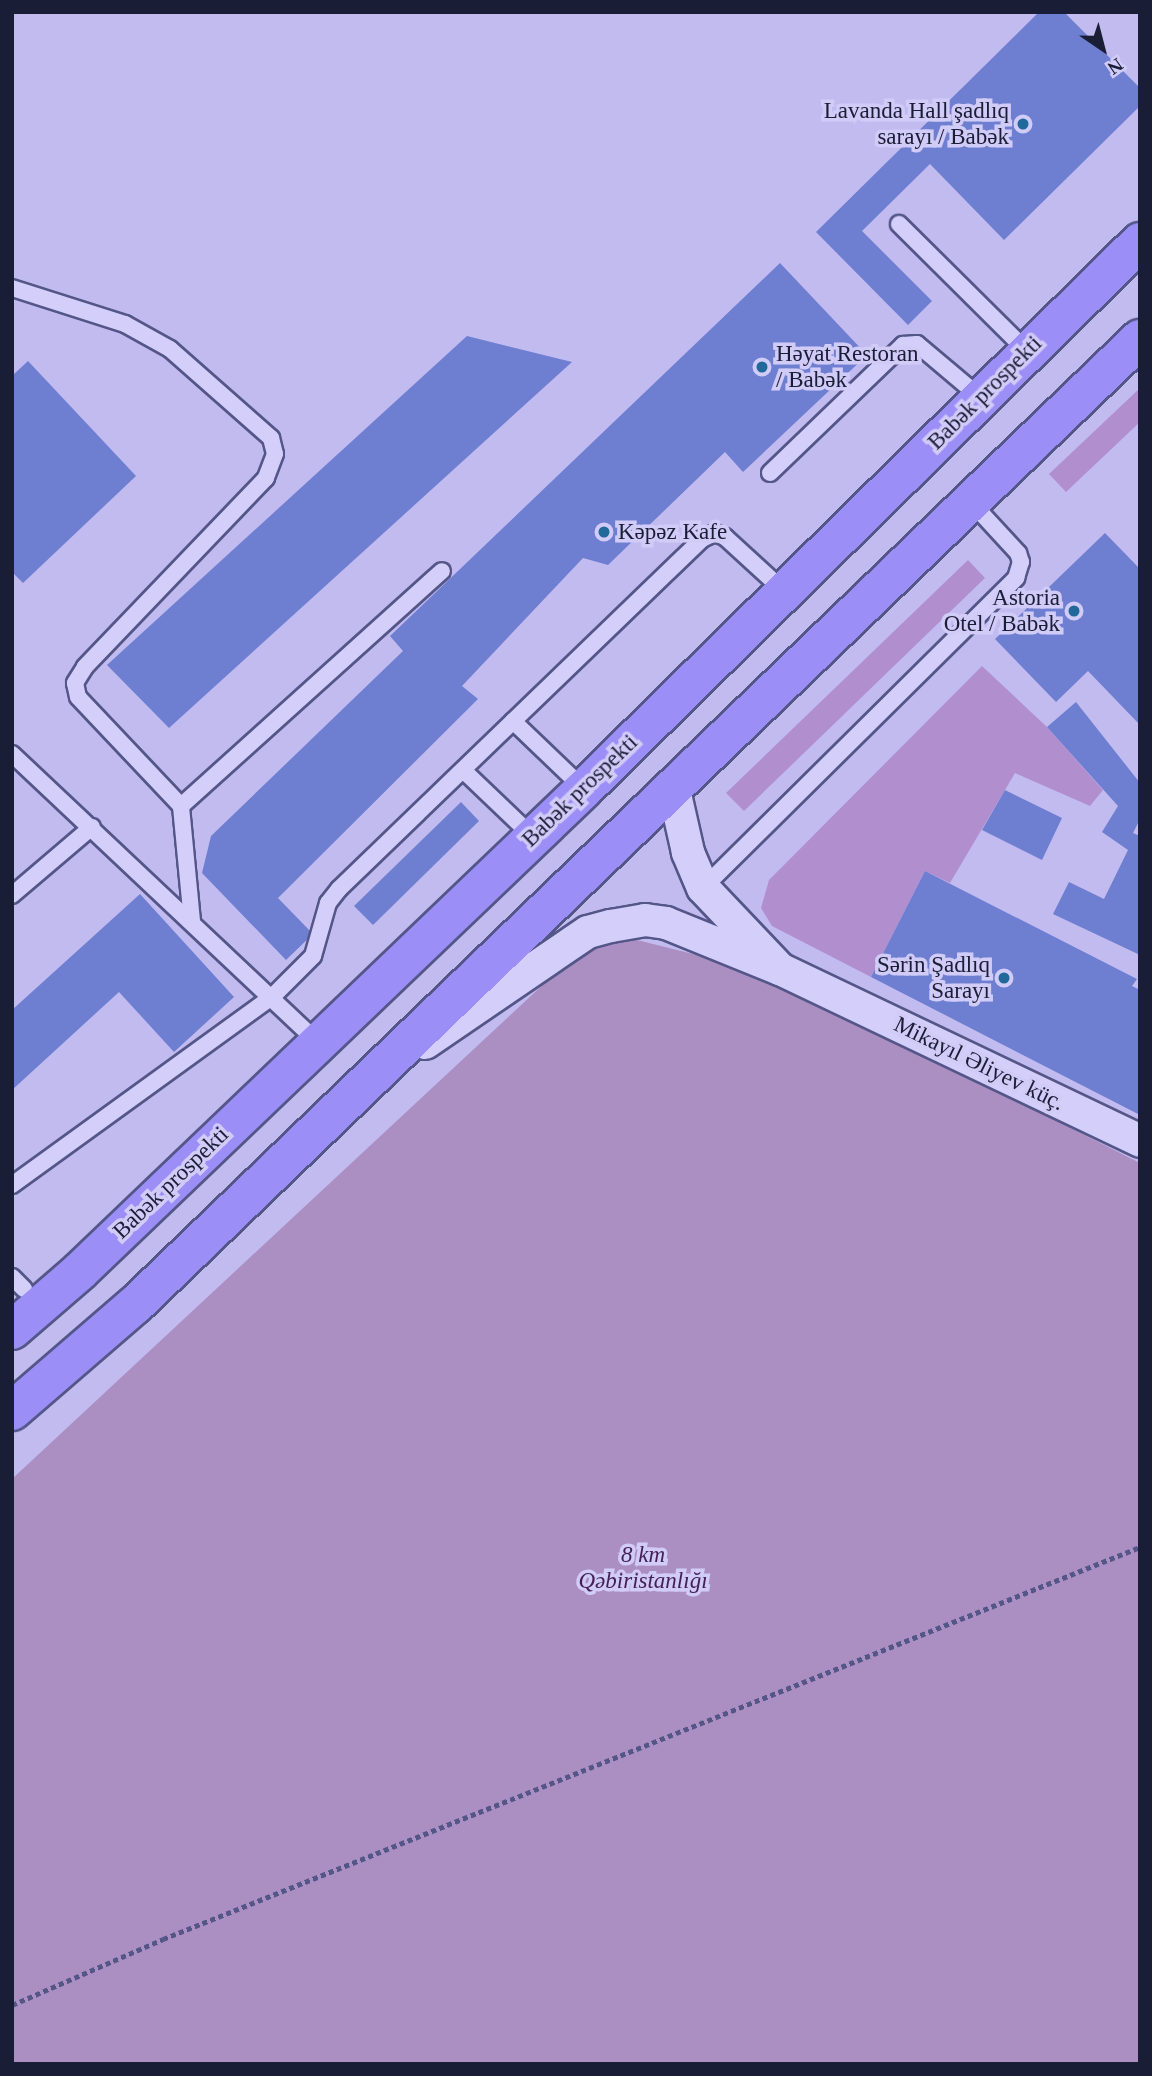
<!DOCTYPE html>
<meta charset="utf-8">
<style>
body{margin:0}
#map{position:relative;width:1152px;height:2076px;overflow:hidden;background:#c2bbf0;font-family:"Times New Roman",serif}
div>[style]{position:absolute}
.green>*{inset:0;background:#b18fce}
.cemetery>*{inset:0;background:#ab8fc2}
.building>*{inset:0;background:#6e7ed1}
.path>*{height:4.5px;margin-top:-2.25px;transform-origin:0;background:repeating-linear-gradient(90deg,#545688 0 5px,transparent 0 8.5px)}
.roads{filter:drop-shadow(2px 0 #545688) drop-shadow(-2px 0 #545688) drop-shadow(0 2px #545688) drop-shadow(0 -2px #545688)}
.lane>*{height:16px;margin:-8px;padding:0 8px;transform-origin:8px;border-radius:8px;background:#d4cefb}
.street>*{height:32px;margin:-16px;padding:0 16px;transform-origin:16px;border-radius:16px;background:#d4cefb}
.primary>*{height:38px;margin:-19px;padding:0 19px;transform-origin:19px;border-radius:19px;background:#9b8ff7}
.dots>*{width:19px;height:19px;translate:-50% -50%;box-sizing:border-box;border:4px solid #d1cbf7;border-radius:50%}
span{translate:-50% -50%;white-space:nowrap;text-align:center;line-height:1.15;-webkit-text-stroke:7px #d1cbf7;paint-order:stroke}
.poi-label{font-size:23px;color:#1a1d36}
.right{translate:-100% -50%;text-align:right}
.left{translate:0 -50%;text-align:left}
.street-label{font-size:23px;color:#1a1d36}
.park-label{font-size:23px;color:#431f54;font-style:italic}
.frame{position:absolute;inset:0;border:14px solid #1a1d36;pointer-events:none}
.north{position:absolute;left:1068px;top:14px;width:70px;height:70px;-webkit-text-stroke:5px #d1cbf7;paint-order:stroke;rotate:145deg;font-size:19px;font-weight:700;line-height:28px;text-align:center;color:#1a1d36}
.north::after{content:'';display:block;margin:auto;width:24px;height:32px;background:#1a1d36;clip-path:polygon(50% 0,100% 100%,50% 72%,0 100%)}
</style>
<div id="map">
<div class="green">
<div style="clip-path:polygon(1140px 388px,1140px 422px,1066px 492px,1049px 474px)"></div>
<div style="clip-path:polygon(968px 560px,985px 578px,744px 811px,726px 793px)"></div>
<div style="clip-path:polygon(982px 666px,1047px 727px,1103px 790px,1090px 806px,1015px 773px,950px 883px,925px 871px,871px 977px,772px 926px,761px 908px,769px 880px)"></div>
</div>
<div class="cemetery">
<div style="clip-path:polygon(633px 939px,757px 970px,1140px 1163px,1140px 2064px,12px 2064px,12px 1479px,577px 953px)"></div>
</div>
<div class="building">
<div style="clip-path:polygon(1039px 12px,1064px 12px,1140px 88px,1140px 106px,1004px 240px,930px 164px,862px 231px,932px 301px,908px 325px,816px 232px)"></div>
<div style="clip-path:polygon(780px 263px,867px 355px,743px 472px,725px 452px,608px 565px,583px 558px,462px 686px,478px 699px,278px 898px,313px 934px,286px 960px,202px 873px,211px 836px,403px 651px,390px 636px)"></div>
<div style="clip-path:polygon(467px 336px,572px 362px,169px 728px,107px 665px)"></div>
<div style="clip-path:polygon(28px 361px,136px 476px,23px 583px,12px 572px,12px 376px)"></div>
<div style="clip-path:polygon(1105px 533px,1140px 569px,1140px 725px,1088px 671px,1056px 702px,995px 639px)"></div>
<div style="clip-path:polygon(1076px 702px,1140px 783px,1140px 819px,1133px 833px,1140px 836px,1140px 955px,1053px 914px,1069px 882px,1104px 899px,1128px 850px,1102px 832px,1118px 806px,1047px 727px)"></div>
<div style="clip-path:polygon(1005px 790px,1062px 818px,1042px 860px,982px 830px)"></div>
<div style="clip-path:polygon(461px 802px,479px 821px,373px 925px,354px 906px)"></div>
<div style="clip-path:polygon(925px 871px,1137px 979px,1132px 986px,1140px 990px,1140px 1115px,871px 977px)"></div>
<div style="clip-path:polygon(140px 894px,234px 997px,174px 1052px,119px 992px,12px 1090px,12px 1010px)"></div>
</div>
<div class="path">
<div style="left:12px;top:2005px;width:165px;rotate:-23.6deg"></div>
<div style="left:163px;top:1939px;width:1053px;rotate:-21.86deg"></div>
</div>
<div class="roads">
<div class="lane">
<div style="left:899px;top:224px;width:180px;rotate:44.8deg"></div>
<div style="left:12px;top:288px;width:119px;rotate:17.7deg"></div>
<div style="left:125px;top:324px;width:51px;rotate:29.1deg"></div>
<div style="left:170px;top:349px;width:135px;rotate:41.4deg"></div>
<div style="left:271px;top:438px;width:16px;rotate:76deg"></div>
<div style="left:275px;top:454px;width:26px;rotate:111deg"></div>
<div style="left:266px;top:478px;width:262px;rotate:133.8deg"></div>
<div style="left:85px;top:667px;width:19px;rotate:122deg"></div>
<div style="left:75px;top:683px;width:14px;rotate:78deg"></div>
<div style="left:78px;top:697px;width:150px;rotate:46.6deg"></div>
<div style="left:770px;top:473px;width:185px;rotate:-43.9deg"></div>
<div style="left:903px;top:345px;width:14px;rotate:-4deg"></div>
<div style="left:917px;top:344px;width:82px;rotate:40.1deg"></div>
<div style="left:513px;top:721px;width:98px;rotate:43.8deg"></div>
<div style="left:12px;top:754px;width:419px;rotate:43.3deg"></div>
<div style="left:463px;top:770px;width:97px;rotate:43.7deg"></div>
<div style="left:703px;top:888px;width:441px;rotate:-44.7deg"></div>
<div style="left:1016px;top:578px;width:17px;rotate:-73deg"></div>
<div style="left:1021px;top:562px;width:9px;rotate:-108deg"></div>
<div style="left:1018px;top:553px;width:69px;rotate:-132.7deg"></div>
<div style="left:12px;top:895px;width:105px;rotate:-40.4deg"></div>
<div style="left:192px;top:921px;width:116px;rotate:-95.5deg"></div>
<div style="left:181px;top:806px;width:351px;rotate:-42deg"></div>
<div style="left:12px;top:1185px;width:321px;rotate:-35.9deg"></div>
<div style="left:272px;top:997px;width:58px;rotate:-45deg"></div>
<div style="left:313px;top:956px;width:55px;rotate:-74.2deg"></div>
<div style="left:328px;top:903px;width:18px;rotate:-52deg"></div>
<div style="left:339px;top:889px;width:504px;rotate:-43.96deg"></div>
<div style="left:702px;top:539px;width:14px;rotate:-25deg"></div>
<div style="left:715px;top:533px;width:11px;rotate:22deg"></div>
<div style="left:725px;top:537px;width:80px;rotate:42.5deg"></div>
<div style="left:12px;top:1277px;width:17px;rotate:45deg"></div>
</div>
<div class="street">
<div style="left:780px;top:969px;width:399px;rotate:25.5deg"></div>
<div style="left:425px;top:1043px;width:197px;rotate:-34.3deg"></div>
<div style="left:588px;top:932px;width:24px;rotate:-15deg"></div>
<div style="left:611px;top:926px;width:35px;rotate:-10deg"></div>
<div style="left:645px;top:920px;width:21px;rotate:8deg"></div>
<div style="left:666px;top:923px;width:123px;rotate:22deg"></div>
<div style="left:780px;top:969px;width:112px;rotate:-133.5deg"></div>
<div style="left:703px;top:888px;width:39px;rotate:-113deg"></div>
<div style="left:688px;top:852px;width:64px;rotate:-102.7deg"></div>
</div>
<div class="primary">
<div style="left:12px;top:1330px;width:90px;rotate:-40.9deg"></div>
<div style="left:80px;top:1271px;width:697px;rotate:-43.72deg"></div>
<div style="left:584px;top:789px;width:780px;rotate:-44.53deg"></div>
<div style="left:12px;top:1411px;width:162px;rotate:-40.8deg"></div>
<div style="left:135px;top:1305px;width:1394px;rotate:-43.87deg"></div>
</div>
</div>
<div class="dots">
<div style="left:1023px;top:124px;background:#21689b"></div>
<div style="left:762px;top:367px;background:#21689b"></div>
<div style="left:604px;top:532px;background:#21689b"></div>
<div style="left:1074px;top:611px;background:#21689b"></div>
<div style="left:1004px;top:978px;background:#21689b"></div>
</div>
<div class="poi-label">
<span class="right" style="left:1009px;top:124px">Lavanda Hall şadlıq<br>sarayı / Babək</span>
<span class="left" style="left:776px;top:367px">Həyat Restoran<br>/ Babək</span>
<span class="left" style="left:618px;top:532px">Kəpəz Kafe</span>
<span class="right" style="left:1060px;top:611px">Astoria<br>Otel / Babək</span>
<span class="right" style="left:990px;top:978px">Sərin Şadlıq<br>Sarayı</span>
</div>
<div class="street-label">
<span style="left:985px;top:393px;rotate:-45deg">Babək prospekti</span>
<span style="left:580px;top:791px;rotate:-44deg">Babək prospekti</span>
<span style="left:979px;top:1064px;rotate:26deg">Mikayıl Əliyev küç.</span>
<span style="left:171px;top:1183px;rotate:-44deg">Babək prospekti</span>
</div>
<div class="park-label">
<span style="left:643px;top:1568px">8 km<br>Qəbiristanlığı</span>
</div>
<div class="frame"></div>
<div class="north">N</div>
</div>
